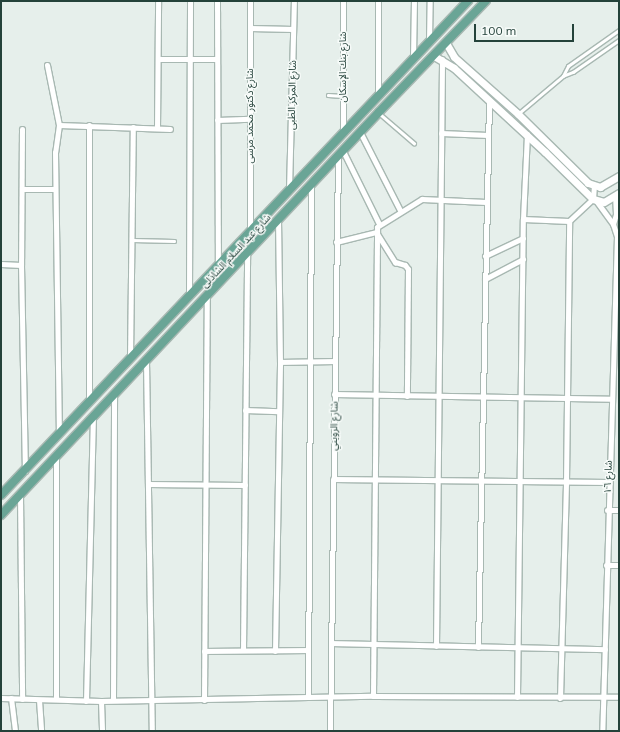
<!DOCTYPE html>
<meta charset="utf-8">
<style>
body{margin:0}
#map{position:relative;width:620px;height:732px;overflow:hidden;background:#e6efeb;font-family:Mulish,"Noto Sans Arabic",sans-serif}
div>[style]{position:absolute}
.roads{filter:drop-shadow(1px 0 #a8b8b2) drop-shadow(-1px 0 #a8b8b2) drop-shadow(0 1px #a8b8b2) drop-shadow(0 -1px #a8b8b2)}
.lane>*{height:2.5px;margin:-1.25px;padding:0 1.25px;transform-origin:1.25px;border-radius:1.25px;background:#fff}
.street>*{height:5px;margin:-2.5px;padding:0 2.5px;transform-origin:2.5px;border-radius:2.5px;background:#fff}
.secondary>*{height:7px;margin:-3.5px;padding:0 3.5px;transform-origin:3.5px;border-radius:3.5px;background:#fff}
.primary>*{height:8px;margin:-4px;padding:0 4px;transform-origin:4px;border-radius:4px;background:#6aa596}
span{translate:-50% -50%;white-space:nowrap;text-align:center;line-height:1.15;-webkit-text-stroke:3px #f7fbf9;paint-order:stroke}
.street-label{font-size:10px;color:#24423a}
.frame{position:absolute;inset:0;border:2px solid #24423a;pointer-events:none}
.scale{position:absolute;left:474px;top:24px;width:100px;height:18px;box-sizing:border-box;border:2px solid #24423a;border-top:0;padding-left:5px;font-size:12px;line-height:14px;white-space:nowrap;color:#24423a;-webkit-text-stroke:3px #f7fbf9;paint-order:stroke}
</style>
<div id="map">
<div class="roads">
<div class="lane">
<div style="left:563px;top:76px;width:11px;rotate:-63deg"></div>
<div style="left:568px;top:66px;width:62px;rotate:-35.2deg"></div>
<div style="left:328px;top:95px;width:15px;rotate:4deg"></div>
<div style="left:380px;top:114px;width:45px;rotate:40.5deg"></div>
<div style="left:518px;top:114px;width:59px;rotate:-40.2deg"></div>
<div style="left:563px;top:76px;width:11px;rotate:-22deg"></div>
<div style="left:573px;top:72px;width:56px;rotate:-34.8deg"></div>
<div style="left:132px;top:240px;width:42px;rotate:1.4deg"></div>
</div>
<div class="street">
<div style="left:217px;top:1px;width:263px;rotate:89.8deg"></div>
<div style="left:250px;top:28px;width:43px;rotate:1.3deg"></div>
<div style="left:429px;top:40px;width:39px;rotate:-89deg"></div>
<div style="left:413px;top:57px;width:56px;rotate:-89deg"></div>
<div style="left:158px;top:59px;width:58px"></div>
<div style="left:47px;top:65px;width:61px;rotate:78.7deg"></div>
<div style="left:59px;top:125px;width:27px;rotate:98deg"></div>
<div style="left:55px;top:152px;width:281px;rotate:89.2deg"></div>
<div style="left:378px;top:94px;width:93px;rotate:-90deg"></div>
<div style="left:217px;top:120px;width:33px;rotate:-2deg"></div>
<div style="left:59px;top:125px;width:111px;rotate:2.1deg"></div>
<div style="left:89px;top:125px;width:276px;rotate:90deg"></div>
<div style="left:157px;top:128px;width:127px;rotate:-89.5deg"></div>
<div style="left:22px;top:129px;width:136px;rotate:90.4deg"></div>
<div style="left:21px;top:265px;width:206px;rotate:88.9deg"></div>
<div style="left:360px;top:132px;width:88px;rotate:62.9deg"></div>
<div style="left:343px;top:133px;width:132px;rotate:-90deg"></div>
<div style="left:441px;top:133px;width:47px;rotate:2.4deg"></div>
<div style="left:343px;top:151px;width:81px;rotate:63.7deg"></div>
<div style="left:23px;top:189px;width:32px"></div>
<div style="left:289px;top:189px;width:188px;rotate:-88.5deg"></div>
<div style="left:597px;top:202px;width:27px;rotate:54deg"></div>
<div style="left:613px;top:224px;width:13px;rotate:72deg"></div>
<div style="left:617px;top:236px;width:495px;rotate:91.7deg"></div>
<div style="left:523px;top:219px;width:46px;rotate:2.5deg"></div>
<div style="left:569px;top:221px;width:33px;rotate:-43deg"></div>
<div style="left:593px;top:199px;width:13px;rotate:-86deg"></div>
<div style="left:613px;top:224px;width:10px;rotate:-73deg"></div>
<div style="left:616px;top:214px;width:18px;rotate:-93deg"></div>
<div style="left:250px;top:230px;width:229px;rotate:-90deg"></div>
<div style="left:336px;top:242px;width:41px;rotate:-14deg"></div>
<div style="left:376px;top:232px;width:36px;rotate:58deg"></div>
<div style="left:395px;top:262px;width:10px;rotate:17deg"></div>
<div style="left:405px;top:265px;width:5px;rotate:53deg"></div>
<div style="left:408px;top:269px;width:127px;rotate:90.5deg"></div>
<div style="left:485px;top:256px;width:42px;rotate:-25.3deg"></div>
<div style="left:1px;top:264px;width:20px;rotate:3deg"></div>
<div style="left:485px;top:279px;width:43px;rotate:-27.8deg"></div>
<div style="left:189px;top:294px;width:293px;rotate:-89.8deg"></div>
<div style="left:130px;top:358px;width:231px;rotate:-89.3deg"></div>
<div style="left:146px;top:361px;width:370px;rotate:89.1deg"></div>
<div style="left:280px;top:362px;width:54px;rotate:-1.1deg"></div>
<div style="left:334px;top:394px;width:277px;rotate:1deg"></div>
<div style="left:245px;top:410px;width:34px;rotate:2deg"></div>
<div style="left:333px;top:479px;width:275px;rotate:0.6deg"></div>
<div style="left:148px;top:484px;width:97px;rotate:0.6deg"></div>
<div style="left:20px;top:495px;width:204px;rotate:89.4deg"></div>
<div style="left:607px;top:510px;width:12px"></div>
<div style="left:606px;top:565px;width:13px"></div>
<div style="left:332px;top:643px;width:273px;rotate:1.3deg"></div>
<div style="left:436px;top:646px;width:587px;rotate:-89.41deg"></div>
<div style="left:478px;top:647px;width:547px;rotate:-88.85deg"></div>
<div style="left:243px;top:650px;width:398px;rotate:-89.4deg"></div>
<div style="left:204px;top:651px;width:104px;rotate:-0.6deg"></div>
<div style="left:275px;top:651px;width:289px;rotate:-89deg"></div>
<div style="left:280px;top:362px;width:142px;rotate:-90.8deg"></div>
<div style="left:373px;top:696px;width:469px;rotate:-89.5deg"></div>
<div style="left:377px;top:227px;width:53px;rotate:-31.9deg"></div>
<div style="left:422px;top:199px;width:64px;rotate:2.7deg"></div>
<div style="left:308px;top:697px;width:512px;rotate:-89.66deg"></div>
<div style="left:517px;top:697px;width:478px;rotate:-89.3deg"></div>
<div style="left:523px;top:219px;width:85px;rotate:-87.3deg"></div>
<div style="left:1px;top:698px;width:100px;rotate:1.7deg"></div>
<div style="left:101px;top:701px;width:272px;rotate:-1.1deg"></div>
<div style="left:373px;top:696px;width:246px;rotate:0.2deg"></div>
<div style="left:11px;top:698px;width:33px;rotate:83deg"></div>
<div style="left:560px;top:698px;width:216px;rotate:-88.4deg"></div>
<div style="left:566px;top:482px;width:261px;rotate:-89.3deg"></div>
<div style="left:56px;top:699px;width:243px;rotate:-90deg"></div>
<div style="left:39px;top:700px;width:31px;rotate:86deg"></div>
<div style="left:113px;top:700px;width:304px;rotate:-89.8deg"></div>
<div style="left:204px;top:700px;width:404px;rotate:-89.6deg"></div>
<div style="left:86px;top:701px;width:284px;rotate:-88.6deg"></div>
<div style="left:101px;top:701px;width:30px;rotate:88deg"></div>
<div style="left:330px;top:731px;width:575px;rotate:-89.2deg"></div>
</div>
<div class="secondary">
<div style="left:446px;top:43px;width:16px;rotate:60deg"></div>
<div style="left:454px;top:57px;width:86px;rotate:41.7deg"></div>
<div style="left:518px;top:114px;width:98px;rotate:44.6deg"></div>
<div style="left:588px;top:183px;width:13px;rotate:18deg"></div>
<div style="left:600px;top:187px;width:22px;rotate:-30deg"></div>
<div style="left:434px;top:56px;width:23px;rotate:31deg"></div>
<div style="left:454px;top:68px;width:124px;rotate:42.7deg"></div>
<div style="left:545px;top:152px;width:67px;rotate:44.4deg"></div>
<div style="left:593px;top:199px;width:11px;rotate:15deg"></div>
<div style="left:604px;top:202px;width:17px;rotate:-31deg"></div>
</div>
<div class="primary">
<div style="left:1px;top:495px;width:680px;rotate:-46.61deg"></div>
<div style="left:1px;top:515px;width:553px;rotate:-46.83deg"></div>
<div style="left:379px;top:112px;width:154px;rotate:-46.1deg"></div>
</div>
</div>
<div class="street-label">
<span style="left:343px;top:67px;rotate:-90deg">شارع بنك الإسكان</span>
<span style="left:292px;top:95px;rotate:-89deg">شارع المركز الطبى</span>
<span style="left:250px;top:116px;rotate:-90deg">شارع دكتور محمد مرسى</span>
<span style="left:236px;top:251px;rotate:-47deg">شارع عبد السلام الشاذلى</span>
<span style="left:334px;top:426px;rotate:-89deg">شارع الرويني</span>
<span style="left:608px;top:477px;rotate:-88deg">شارع ١٦</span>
</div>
<div class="frame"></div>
<div class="scale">100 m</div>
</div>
